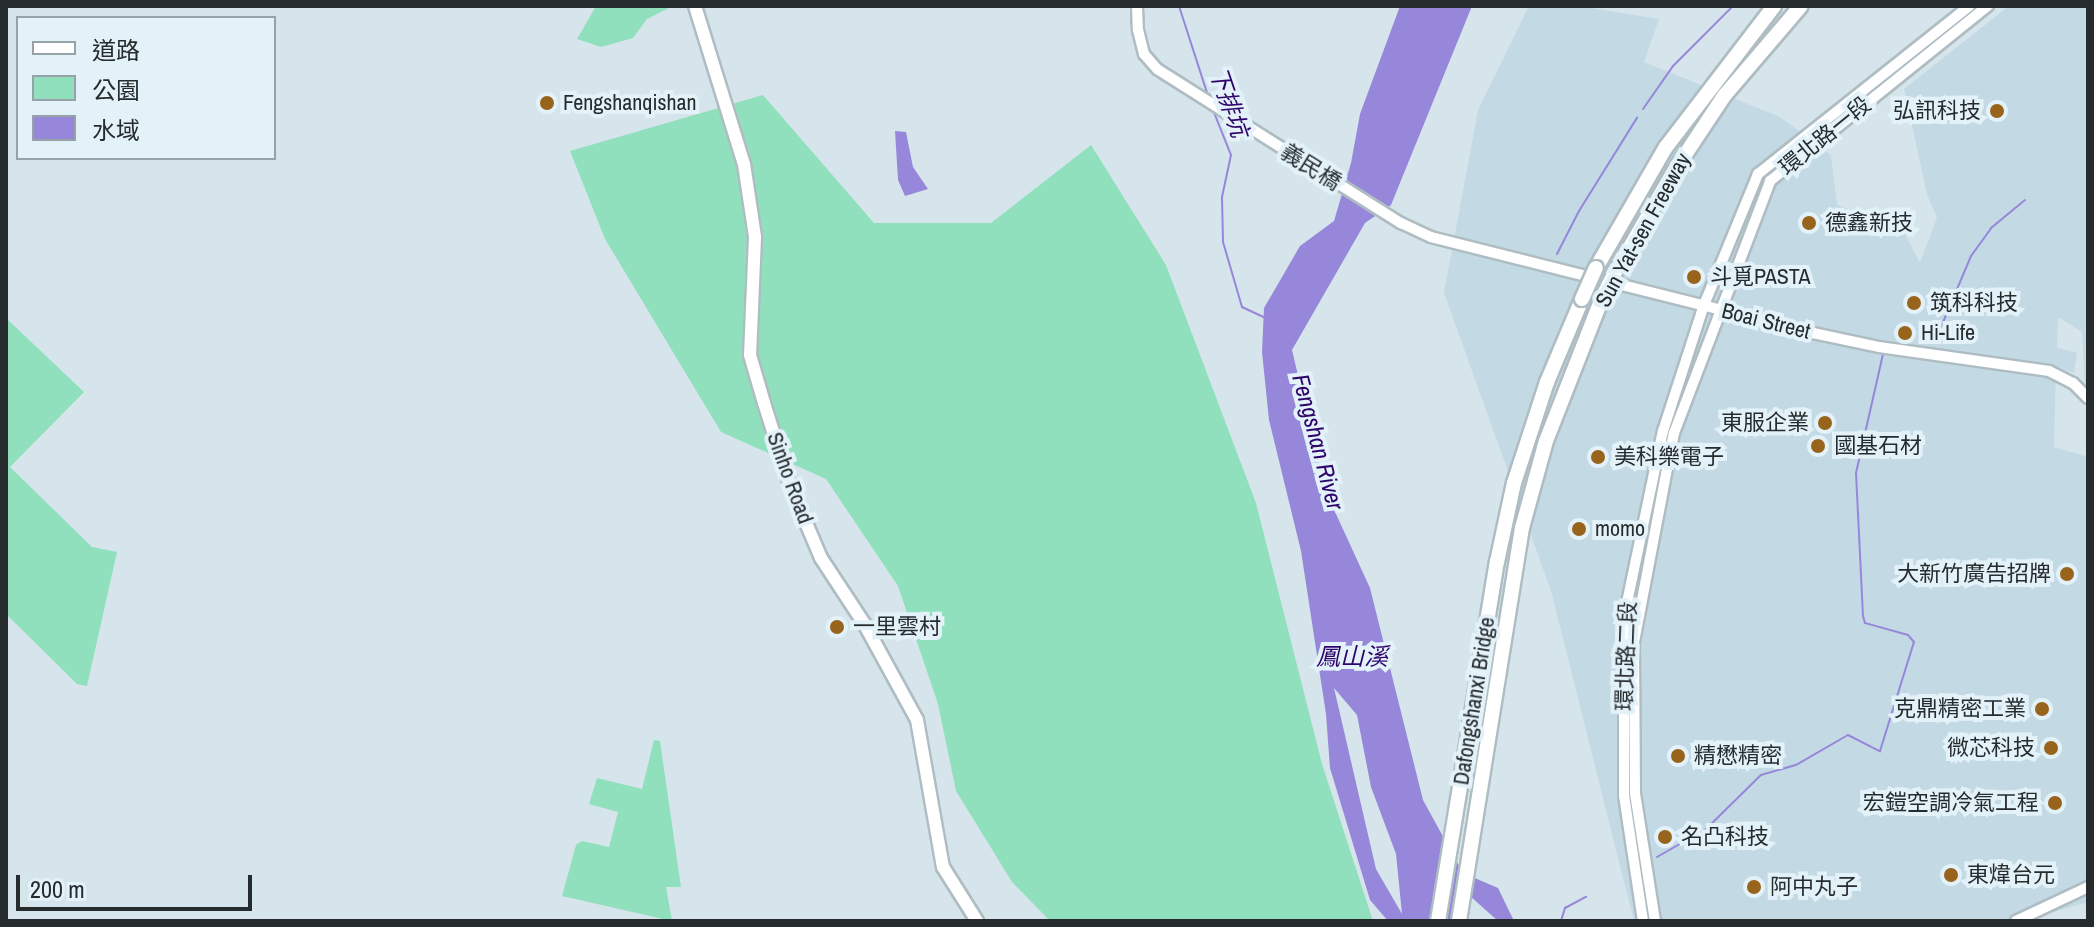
<!DOCTYPE html>
<meta charset="utf-8">
<style>
body{margin:0}
#map{position:relative;width:2094px;height:927px;overflow:hidden;background:#d6e5eb;font-family:"Archivo Narrow","Noto Sans TC",sans-serif}
div>[style]{position:absolute}
.built>*{inset:0;background:#c3d9e4}
.green>*{inset:0;background:#91e0bd}
.water>*{inset:0;background:#9687da}
.stream>*{height:2px;margin:-1px;padding:0 1px;transform-origin:1px;border-radius:1px;background:#9687da}
.roads{filter:drop-shadow(2px 0 #afbdc3) drop-shadow(-2px 0 #afbdc3) drop-shadow(0 2px #afbdc3) drop-shadow(0 -2px #afbdc3)}
.minor>*{height:10px;margin:-5px;padding:0 5px;transform-origin:5px;border-radius:5px;background:#fff}
.major>*{height:12px;margin:-6px;padding:0 6px;transform-origin:6px;border-radius:6px;background:#fff}
.highway>*{height:14px;margin:-7px;padding:0 7px;transform-origin:7px;border-radius:7px;background:#fff}
.bridges{filter:drop-shadow(2px 0 #afbdc3) drop-shadow(-2px 0 #afbdc3) drop-shadow(0 2px #afbdc3) drop-shadow(0 -2px #afbdc3)}
.highway-bridge>*{height:14px;margin:-7px;padding:0 7px;transform-origin:7px;border-radius:7px;background:#fff}
.dots>*{width:22px;height:22px;translate:-50% -50%;box-sizing:border-box;border:4px solid #e3f2f9;border-radius:50%}
span{translate:-50% -50%;white-space:nowrap;text-align:center;line-height:1.15;-webkit-text-stroke:8px #e3f2f9;paint-order:stroke}
.poi-label{font-size:22px;color:#262b2e}
.left{translate:0 -50%;text-align:left}
.right{translate:-100% -50%;text-align:right}
.street-label{font-size:22px;color:#262b2e}
.water-label{font-size:24px;color:#2f056c;font-style:italic}
.frame{position:absolute;inset:0;border:8px solid #262b2e;pointer-events:none}
.legend{position:absolute;left:16px;top:16px;width:260px;height:144px;box-sizing:border-box;background:#e3f2f9;border:2px solid #97a2a8;margin:0;padding:10px 14px;list-style:none;font-size:24px;color:#262b2e}
.legend li{display:flex;align-items:center;gap:16px;height:40px}
.legend b{width:40px;border:2px solid #97a2a8}
.scale{position:absolute;left:16px;top:875px;width:236px;height:36px;box-sizing:border-box;border:4px solid #262b2e;border-top:0;padding-left:10px;font-size:24px;line-height:28px;white-space:nowrap;color:#262b2e;-webkit-text-stroke:6px #e3f2f9;paint-order:stroke}
</style>
<div id="map">
<div class="built">
<div style="clip-path:polygon(1529px 6px,1578px 6px,1659px 19px,1644px 62px,1780px 117px,1831px 155px,1837px 205px,1873px 218px,1909px 225px,1906px 236px,1920px 263px,1937px 218px,1927px 194px,1904px 89px,2009px 6px,2088px 6px,2088px 387px,2085px 386px,2082px 332px,2058px 317px,2057px 348px,2077px 353px,2074px 373px,2056px 366px,2054px 447px,2088px 457px,2088px 902px,2022px 921px,1634px 921px,1551px 591px,1444px 293px,1478px 110px)"></div>
</div>
<div class="green">
<div style="clip-path:polygon(596px 6px,673px 6px,647px 19px,633px 38px,601px 47px,577px 39px)"></div>
<div style="clip-path:polygon(763px 95px,874px 223px,991px 223px,1091px 145px,1166px 265px,1256px 503px,1322px 764px,1373px 921px,1050px 921px,1012px 882px,956px 791px,938px 704px,898px 586px,826px 479px,721px 432px,605px 239px,570px 151px)"></div>
<div style="clip-path:polygon(6px 318px,84px 392px,10px 467px,92px 547px,117px 552px,87px 686px,77px 684px,6px 614px)"></div>
<div style="clip-path:polygon(654px 740px,660px 741px,681px 887px,666px 887px,672px 921px,562px 896px,576px 845px,582px 841px,609px 847px,618px 812px,589px 804px,597px 778px,642px 789px)"></div>
</div>
<div class="water">
<div style="clip-path:polygon(evenodd,1400px 6px,1472px 6px,1391px 205px,1365px 223px,1292px 350px,1325px 490px,1370px 588px,1423px 800px,1463px 873px,1498px 888px,1514px 921px,1498px 921px,1470px 896px,1467px 921px,1388px 921px,1370px 900px,1330px 768px,1326px 714px,1301px 551px,1269px 420px,1262px 352px,1264px 308px,1300px 246px,1334px 221px,1351px 163px,1360px 114px,1400px 6px,1334px 688px,1357px 715px,1371px 787px,1396px 854px,1402px 914px,1376px 869px,1334px 688px)"></div>
<div style="clip-path:polygon(895px 131px,906px 132px,913px 167px,928px 189px,905px 196px,898px 180px)"></div>
</div>
<div class="stream">
<div style="left:1179px;top:6px;width:95px;rotate:72.1deg"></div>
<div style="left:1643px;top:109px;width:52px;rotate:-55.1deg"></div>
<div style="left:1673px;top:66px;width:85px;rotate:-45deg"></div>
<div style="left:1213px;top:110px;width:48px;rotate:68.2deg"></div>
<div style="left:1231px;top:155px;width:43px;rotate:102.1deg"></div>
<div style="left:1222px;top:197px;width:45px;rotate:88.7deg"></div>
<div style="left:1223px;top:242px;width:68px;rotate:73.7deg"></div>
<div style="left:1242px;top:307px;width:26px;rotate:25deg"></div>
<div style="left:1557px;top:254px;width:48px;rotate:-62.9deg"></div>
<div style="left:1579px;top:211px;width:110px;rotate:-58.1deg"></div>
<div style="left:1941px;top:327px;width:77px;rotate:-67.1deg"></div>
<div style="left:1971px;top:256px;width:34px;rotate:-54deg"></div>
<div style="left:1991px;top:228px;width:44px;rotate:-39.5deg"></div>
<div style="left:1657px;top:857px;width:56px;rotate:-29.7deg"></div>
<div style="left:1706px;top:829px;width:77px;rotate:-44.5deg"></div>
<div style="left:1761px;top:775px;width:36px;rotate:-16deg"></div>
<div style="left:1796px;top:765px;width:60px;rotate:-30deg"></div>
<div style="left:1848px;top:735px;width:36px;rotate:27deg"></div>
<div style="left:1880px;top:751px;width:114px;rotate:-72.7deg"></div>
<div style="left:1914px;top:642px;width:9px;rotate:-131deg"></div>
<div style="left:1908px;top:635px;width:45px;rotate:-164.4deg"></div>
<div style="left:1865px;top:623px;width:7px;rotate:-106deg"></div>
<div style="left:1863px;top:616px;width:143px;rotate:-92.8deg"></div>
<div style="left:1856px;top:473px;width:122px;rotate:-77.2deg"></div>
<div style="left:1561px;top:921px;width:14px;rotate:-73deg"></div>
<div style="left:1565px;top:908px;width:24px;rotate:-28deg"></div>
</div>
<div class="roads">
<div class="minor">
<div style="left:1137px;top:6px;width:24px;rotate:88deg"></div>
<div style="left:1138px;top:30px;width:25px;rotate:76deg"></div>
<div style="left:1144px;top:54px;width:20px;rotate:49deg"></div>
<div style="left:1157px;top:69px;width:289px;rotate:32.3deg"></div>
<div style="left:1401px;top:223px;width:33px;rotate:25deg"></div>
<div style="left:1431px;top:237px;width:394px;rotate:14.1deg"></div>
<div style="left:1813px;top:333px;width:67px;rotate:12deg"></div>
<div style="left:1879px;top:347px;width:172px;rotate:8deg"></div>
<div style="left:2049px;top:371px;width:27px;rotate:27deg"></div>
<div style="left:2073px;top:383px;width:21px;rotate:45deg"></div>
<div style="left:1643px;top:921px;width:126px;rotate:-98.6deg"></div>
<div style="left:1624px;top:796px;width:179px;rotate:-90deg"></div>
<div style="left:1624px;top:617px;width:190px;rotate:-78.2deg"></div>
<div style="left:1663px;top:431px;width:133px;rotate:-72deg"></div>
<div style="left:1704px;top:305px;width:142px;rotate:-67.6deg"></div>
<div style="left:1758px;top:174px;width:270px;rotate:-38.5deg"></div>
<div style="left:1655px;top:921px;width:130px;rotate:-98.9deg"></div>
<div style="left:1635px;top:793px;width:151px;rotate:-90.4deg"></div>
<div style="left:1634px;top:642px;width:213px;rotate:-79.2deg"></div>
<div style="left:1674px;top:433px;width:270px;rotate:-69.1deg"></div>
<div style="left:1770px;top:181px;width:280px;rotate:-38.8deg"></div>
<div style="left:2016px;top:921px;width:80px;rotate:-25.3deg"></div>
</div>
<div class="major">
<div style="left:695px;top:6px;width:165px;rotate:72.8deg"></div>
<div style="left:744px;top:164px;width:74px;rotate:81.4deg"></div>
<div style="left:755px;top:237px;width:118px;rotate:92.4deg"></div>
<div style="left:750px;top:355px;width:50px;rotate:73.7deg"></div>
<div style="left:764px;top:403px;width:86px;rotate:72.4deg"></div>
<div style="left:790px;top:485px;width:79px;rotate:67deg"></div>
<div style="left:821px;top:558px;width:80px;rotate:56.7deg"></div>
<div style="left:865px;top:625px;width:108px;rotate:61.3deg"></div>
<div style="left:917px;top:720px;width:149px;rotate:80deg"></div>
<div style="left:943px;top:867px;width:64px;rotate:57.8deg"></div>
</div>
<div class="highway">
<div style="left:1596px;top:268px;width:140px;rotate:-60deg"></div>
<div style="left:1666px;top:147px;width:178px;rotate:-52.5deg"></div>
<div style="left:1615px;top:273px;width:116px;rotate:-59.9deg"></div>
<div style="left:1673px;top:173px;width:92px;rotate:-56.5deg"></div>
<div style="left:1724px;top:96px;width:118px;rotate:-49.5deg"></div>
<div style="left:1438px;top:921px;width:364px;rotate:-80.7deg"></div>
<div style="left:1497px;top:562px;width:81px;rotate:-77.9deg"></div>
<div style="left:1514px;top:483px;width:106px;rotate:-71.9deg"></div>
<div style="left:1547px;top:382px;width:90px;rotate:-67.1deg"></div>
<div style="left:1459px;top:921px;width:398px;rotate:-80.9deg"></div>
<div style="left:1522px;top:528px;width:90px;rotate:-74.6deg"></div>
<div style="left:1546px;top:441px;width:154px;rotate:-68.6deg"></div>
</div>
</div>
<div class="bridges">
<div class="highway-bridge">
<div style="left:1602px;top:298px;width:28px;rotate:-63deg"></div>
<div style="left:1582px;top:299px;width:34px;rotate:-66deg"></div>
</div>
</div>
<div class="dots">
<div style="left:547px;top:103px;background:#98631a"></div>
<div style="left:1997px;top:111px;background:#98631a"></div>
<div style="left:1809px;top:223px;background:#98631a"></div>
<div style="left:1694px;top:277px;background:#98631a"></div>
<div style="left:1914px;top:303px;background:#98631a"></div>
<div style="left:1905px;top:333px;background:#98631a"></div>
<div style="left:1825px;top:423px;background:#98631a"></div>
<div style="left:1818px;top:446px;background:#98631a"></div>
<div style="left:1598px;top:457px;background:#98631a"></div>
<div style="left:1579px;top:529px;background:#98631a"></div>
<div style="left:2067px;top:574px;background:#98631a"></div>
<div style="left:837px;top:627px;background:#98631a"></div>
<div style="left:2042px;top:709px;background:#98631a"></div>
<div style="left:2051px;top:748px;background:#98631a"></div>
<div style="left:1678px;top:756px;background:#98631a"></div>
<div style="left:2055px;top:803px;background:#98631a"></div>
<div style="left:1665px;top:837px;background:#98631a"></div>
<div style="left:1951px;top:875px;background:#98631a"></div>
<div style="left:1754px;top:887px;background:#98631a"></div>
</div>
<div class="poi-label">
<span class="left" style="left:563px;top:103px">Fengshanqishan</span>
<span class="right" style="left:1981px;top:111px">弘訊科技</span>
<span class="left" style="left:1825px;top:223px">德鑫新技</span>
<span class="left" style="left:1710px;top:277px">斗覓PASTA</span>
<span class="left" style="left:1930px;top:303px">筑科科技</span>
<span class="left" style="left:1921px;top:333px">Hi-Life</span>
<span class="right" style="left:1809px;top:423px">東服企業</span>
<span class="left" style="left:1834px;top:446px">國基石材</span>
<span class="left" style="left:1614px;top:457px">美科樂電子</span>
<span class="left" style="left:1595px;top:529px">momo</span>
<span class="right" style="left:2051px;top:574px">大新竹廣告招牌</span>
<span class="left" style="left:853px;top:627px">一里雲村</span>
<span class="right" style="left:2026px;top:709px">克鼎精密工業</span>
<span class="right" style="left:2035px;top:748px">微芯科技</span>
<span class="left" style="left:1694px;top:756px">精懋精密</span>
<span class="right" style="left:2039px;top:803px">宏鎧空調冷氣工程</span>
<span class="left" style="left:1681px;top:837px">名凸科技</span>
<span class="left" style="left:1967px;top:875px">東煒台元</span>
<span class="left" style="left:1770px;top:887px">阿中丸子</span>
</div>
<div class="street-label">
<span style="left:1825px;top:136px;rotate:-39deg">環北路一段</span>
<span style="left:1311px;top:167px;rotate:32deg">義民橋</span>
<span style="left:1643px;top:230px;rotate:-61deg">Sun Yat-sen Freeway</span>
<span style="left:1766px;top:321px;rotate:14deg">Boai Street</span>
<span style="left:790px;top:478px;rotate:70deg">Sinho Road</span>
<span style="left:1626px;top:656px;rotate:-88deg">環北路二段</span>
<span style="left:1474px;top:701px;rotate:-81deg">Dafongshanxi Bridge</span>
</div>
<div class="water-label">
<span style="left:1229px;top:102px;rotate:71deg">下排坑</span>
<span style="left:1318px;top:442px;rotate:75deg">Fengshan River</span>
<span style="left:1352px;top:657px">鳳山溪</span>
</div>
<div class="frame"></div>
<ul class="legend">
<li><b style="height:10px;background:#fff"></b>道路</li>
<li><b style="height:22px;background:#91e0bd"></b>公園</li>
<li><b style="height:22px;background:#9687da"></b>水域</li>
</ul>
<div class="scale">200 m</div>
</div>
